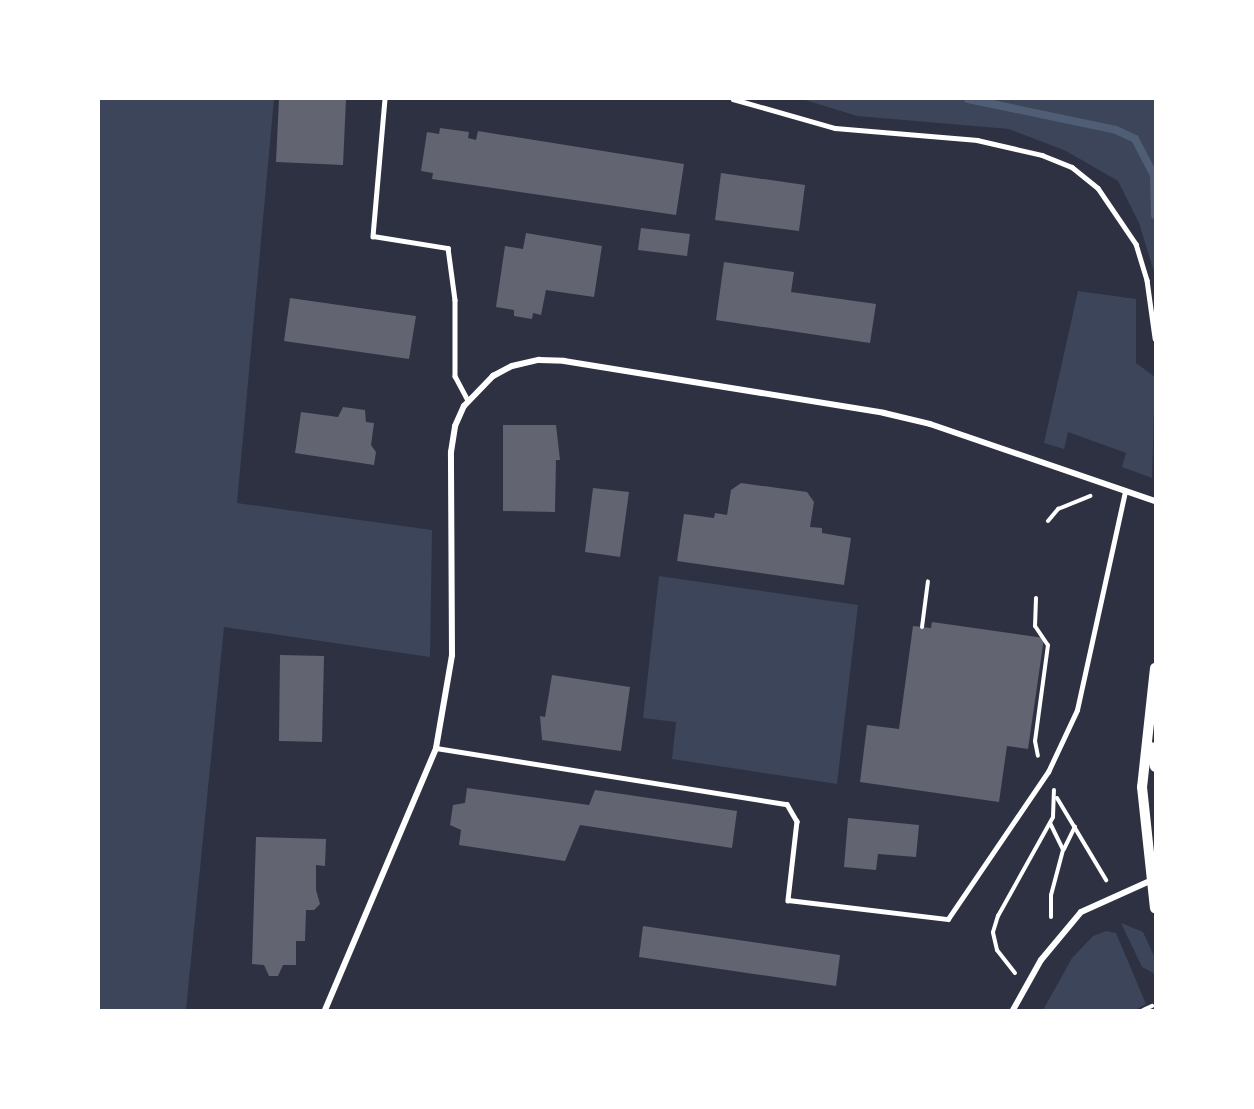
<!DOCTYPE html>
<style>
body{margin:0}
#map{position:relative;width:1254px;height:1109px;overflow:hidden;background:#2d3142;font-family:Helvetica,sans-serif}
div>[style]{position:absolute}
.green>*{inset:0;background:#3c4559}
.stream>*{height:8px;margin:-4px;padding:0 4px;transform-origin:4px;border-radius:4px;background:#4f5d75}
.building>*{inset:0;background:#626471}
.path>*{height:4px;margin:-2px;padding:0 2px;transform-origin:2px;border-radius:2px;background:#fff}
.service>*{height:4.5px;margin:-2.25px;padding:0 2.25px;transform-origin:2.25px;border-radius:2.25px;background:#fff}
.minor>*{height:6px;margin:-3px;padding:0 3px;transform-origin:3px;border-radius:3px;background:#fff}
.tertiary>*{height:10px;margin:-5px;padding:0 5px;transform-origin:5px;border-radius:5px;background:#fff}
span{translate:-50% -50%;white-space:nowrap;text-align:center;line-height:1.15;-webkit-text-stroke:6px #fff;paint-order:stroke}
.frame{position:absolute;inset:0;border:100px solid #fff;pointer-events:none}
</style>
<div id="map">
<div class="green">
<div style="clip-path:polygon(99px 99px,274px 99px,237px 503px,432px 530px,430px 657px,224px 627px,186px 1010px,99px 1010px)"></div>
<div style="clip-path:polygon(802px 99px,1155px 99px,1155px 275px,1139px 223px,1118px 181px,1066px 151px,1009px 129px,857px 116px)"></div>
<div style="clip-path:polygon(1078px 291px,1136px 299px,1136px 363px,1155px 377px,1152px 478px,1122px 467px,1126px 453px,1068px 432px,1064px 449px,1044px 443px)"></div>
<div style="clip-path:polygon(659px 576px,858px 605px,837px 784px,672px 759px,676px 722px,643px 718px)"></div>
<div style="clip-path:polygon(1121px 923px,1143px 932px,1155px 958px,1155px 974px,1142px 967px)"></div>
<div style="clip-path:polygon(1106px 931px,1116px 933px,1146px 1004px,1135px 1010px,1043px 1010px,1072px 958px,1093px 936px)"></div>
</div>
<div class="stream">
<div style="left:968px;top:99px;width:151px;rotate:11.8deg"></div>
<div style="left:1116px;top:130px;width:21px;rotate:25deg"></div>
<div style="left:1135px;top:139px;width:41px;rotate:62.2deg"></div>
<div style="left:1154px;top:175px;width:40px;rotate:88.6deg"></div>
</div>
<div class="building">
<div style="clip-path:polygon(279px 99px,346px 99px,343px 165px,276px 162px)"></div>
<div style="clip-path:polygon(440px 128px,469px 132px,468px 138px,476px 140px,478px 131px,684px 164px,676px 215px,432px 179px,433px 173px,421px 171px,427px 132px,439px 134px)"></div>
<div style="clip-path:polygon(721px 173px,805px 185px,799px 231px,715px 220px)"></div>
<div style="clip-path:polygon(641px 228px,690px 234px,687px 256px,638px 250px)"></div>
<div style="clip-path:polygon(526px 233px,602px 246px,594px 297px,546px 290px,541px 315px,533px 313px,532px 319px,514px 316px,514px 310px,496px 307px,505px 246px,523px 249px)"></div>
<div style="clip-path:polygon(724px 262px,794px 272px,791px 292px,876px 304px,870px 343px,716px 320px)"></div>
<div style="clip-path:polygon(290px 298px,416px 316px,409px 359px,284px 341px)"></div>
<div style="clip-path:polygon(343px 407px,365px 410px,366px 422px,374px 423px,371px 445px,376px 452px,374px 465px,295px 453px,301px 412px,338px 417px)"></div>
<div style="clip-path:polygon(503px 425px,556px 425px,560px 460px,556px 460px,555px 512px,503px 511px)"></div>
<div style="clip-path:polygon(741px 483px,807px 492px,814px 502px,810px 527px,822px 528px,822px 533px,851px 538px,844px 585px,677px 561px,684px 514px,714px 518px,715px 513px,727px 515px,731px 490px)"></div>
<div style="clip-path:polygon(593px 488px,629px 492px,620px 557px,585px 552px)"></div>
<div style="clip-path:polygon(932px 622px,1044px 638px,1028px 749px,1007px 746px,999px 802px,860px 782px,867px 725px,899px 729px,913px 626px,931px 628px)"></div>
<div style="clip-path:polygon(280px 655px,324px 656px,322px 742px,279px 741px)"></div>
<div style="clip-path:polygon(552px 675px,630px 687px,621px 751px,542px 740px,540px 716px,545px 717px)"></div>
<div style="clip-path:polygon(467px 788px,589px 805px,595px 790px,737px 811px,732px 848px,580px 825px,565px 861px,459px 845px,461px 830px,450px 825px,453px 805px,465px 803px)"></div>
<div style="clip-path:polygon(848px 818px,919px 825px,916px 857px,878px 854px,876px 870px,844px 867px)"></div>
<div style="clip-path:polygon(256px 837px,326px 839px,325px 866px,316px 865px,316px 890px,320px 904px,314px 910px,306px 910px,305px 941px,296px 941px,296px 965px,283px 965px,278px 976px,269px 976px,264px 965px,252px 964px)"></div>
<div style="clip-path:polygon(643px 926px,840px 955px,836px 986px,639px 957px)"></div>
</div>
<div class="path">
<div style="left:1048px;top:521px;width:16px;rotate:-50deg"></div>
<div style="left:1058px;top:509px;width:35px;rotate:-22deg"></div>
<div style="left:1036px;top:598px;width:28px;rotate:92deg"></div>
<div style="left:1035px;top:626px;width:23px;rotate:56deg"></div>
<div style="left:1048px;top:645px;width:97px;rotate:97.7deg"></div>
<div style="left:1035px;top:741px;width:15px;rotate:79deg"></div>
<div style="left:922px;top:627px;width:46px;rotate:-82.6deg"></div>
<div style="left:1057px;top:798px;width:96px;rotate:59.1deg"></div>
<div style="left:1050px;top:823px;width:30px;rotate:64deg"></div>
<div style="left:1063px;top:850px;width:47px;rotate:104.9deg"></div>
<div style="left:1051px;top:895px;width:22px;rotate:90deg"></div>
<div style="left:1064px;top:849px;width:25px;rotate:-64deg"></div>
<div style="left:1015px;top:973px;width:29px;rotate:-128deg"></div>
<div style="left:997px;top:950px;width:18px;rotate:-103deg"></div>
<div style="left:993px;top:932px;width:17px;rotate:-73deg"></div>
<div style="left:998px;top:916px;width:113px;rotate:-60.9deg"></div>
<div style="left:1053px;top:817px;width:27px;rotate:-88deg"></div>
<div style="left:1143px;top:1010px;width:10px;rotate:-24deg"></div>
</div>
<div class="service">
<div style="left:385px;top:99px;width:138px;rotate:95deg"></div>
<div style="left:373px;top:236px;width:76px;rotate:9.1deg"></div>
<div style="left:448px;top:248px;width:52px;rotate:82.3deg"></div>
<div style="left:455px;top:300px;width:76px;rotate:90deg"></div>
<div style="left:455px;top:376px;width:27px;rotate:62deg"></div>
<div style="left:733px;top:99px;width:106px;rotate:15.9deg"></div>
<div style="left:835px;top:128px;width:143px;rotate:4.8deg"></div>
<div style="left:977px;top:140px;width:67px;rotate:13deg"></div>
<div style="left:1042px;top:155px;width:32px;rotate:22deg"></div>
<div style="left:1072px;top:167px;width:33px;rotate:39deg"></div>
<div style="left:1098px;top:188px;width:68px;rotate:55.8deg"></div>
<div style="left:1136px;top:244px;width:38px;rotate:73deg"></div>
<div style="left:1147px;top:280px;width:59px;rotate:82.1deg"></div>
<div style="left:436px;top:748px;width:355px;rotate:9.1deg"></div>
<div style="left:787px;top:804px;width:20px;rotate:60deg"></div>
<div style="left:797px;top:821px;width:80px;rotate:96.5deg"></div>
<div style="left:788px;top:900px;width:161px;rotate:6.8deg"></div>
<div style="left:948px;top:919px;width:178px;rotate:-55.8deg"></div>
<div style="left:1048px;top:772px;width:68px;rotate:-64.9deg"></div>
<div style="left:1077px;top:710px;width:224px;rotate:-77.6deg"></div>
</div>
<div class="minor">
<div style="left:325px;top:1010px;width:285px;rotate:-67deg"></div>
<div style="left:436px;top:748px;width:94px;rotate:-80.2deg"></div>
<div style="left:452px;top:655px;width:203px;rotate:-90.3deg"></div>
<div style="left:451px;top:452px;width:26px;rotate:-81deg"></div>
<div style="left:455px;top:426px;width:22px;rotate:-66deg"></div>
<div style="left:464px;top:406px;width:42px;rotate:-46deg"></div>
<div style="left:493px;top:376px;width:21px;rotate:-28deg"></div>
<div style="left:512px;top:366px;width:28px;rotate:-13deg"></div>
<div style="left:539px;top:360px;width:25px;rotate:2deg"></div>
<div style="left:564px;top:361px;width:324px;rotate:9.2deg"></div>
<div style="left:884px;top:413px;width:47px;rotate:13.4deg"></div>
<div style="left:930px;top:424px;width:238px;rotate:18.9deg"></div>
<div style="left:1013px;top:1010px;width:57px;rotate:-60.8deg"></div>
<div style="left:1041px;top:960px;width:62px;rotate:-50.2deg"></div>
<div style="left:1081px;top:912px;width:78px;rotate:-24.3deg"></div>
</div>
<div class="tertiary">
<div style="left:1155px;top:668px;width:120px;rotate:96.2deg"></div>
<div style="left:1142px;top:787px;width:122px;rotate:83.9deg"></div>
<div style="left:1151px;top:747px;width:20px;rotate:79deg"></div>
</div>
<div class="frame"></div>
</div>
